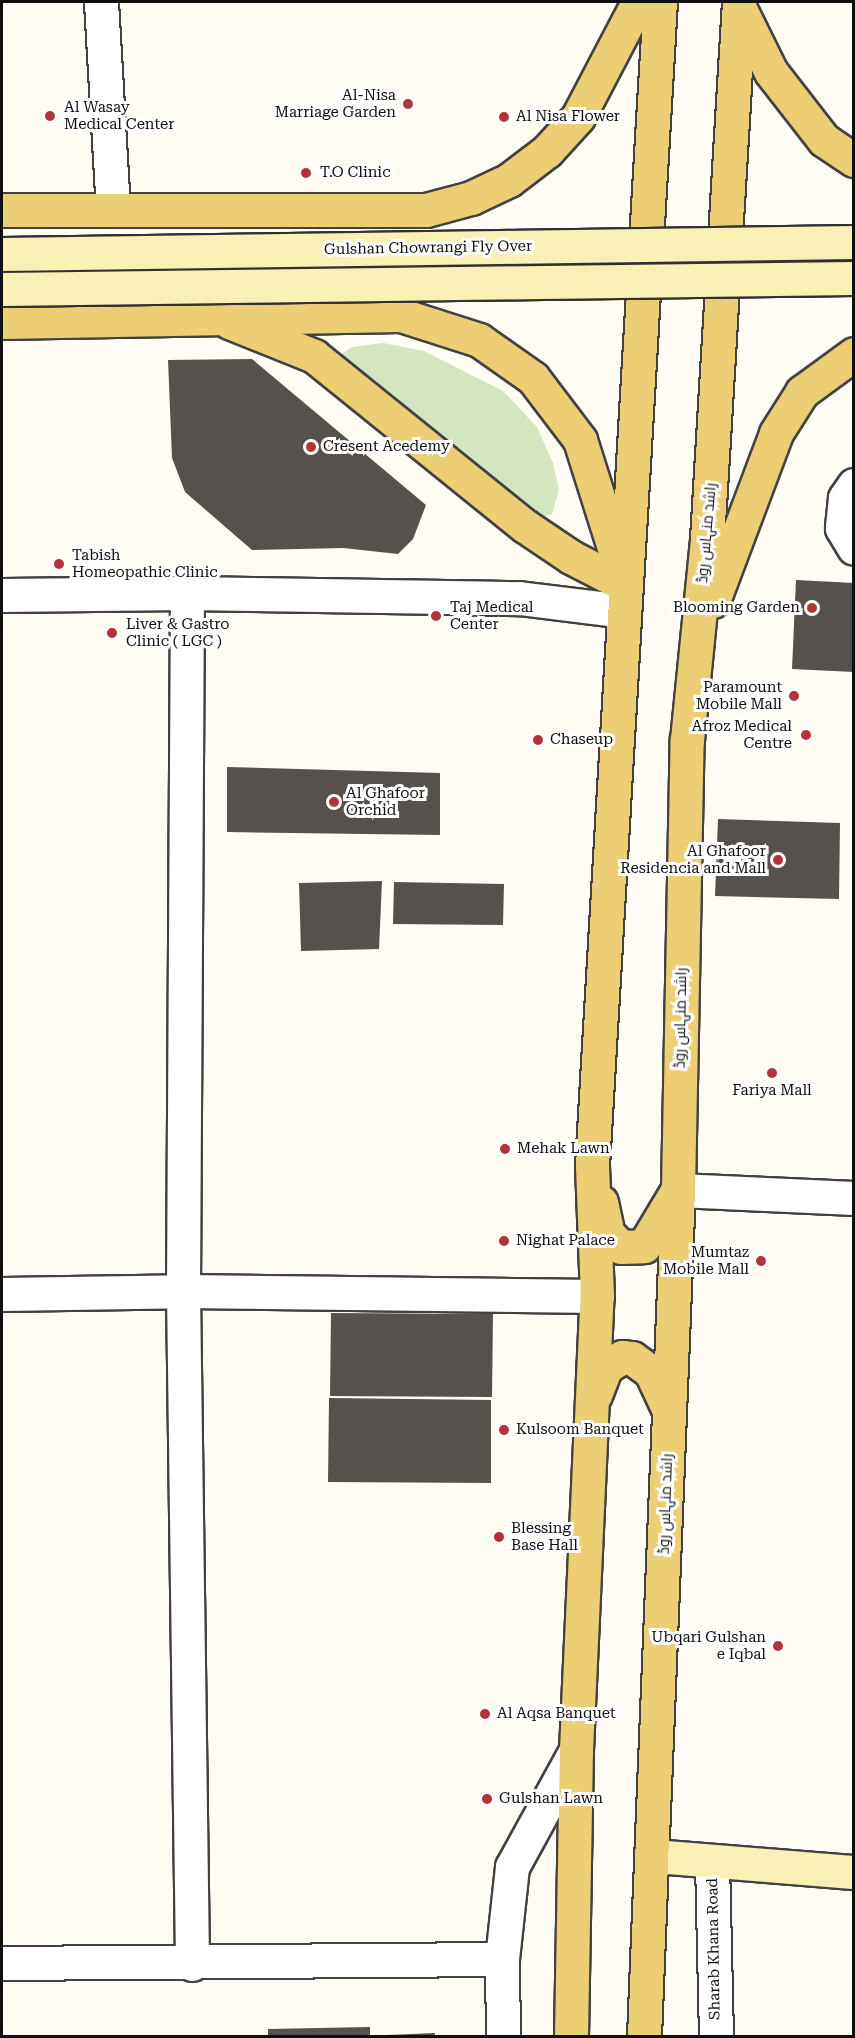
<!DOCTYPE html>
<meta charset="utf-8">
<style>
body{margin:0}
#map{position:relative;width:855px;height:2038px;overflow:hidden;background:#fefcf3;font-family:"Roboto Serif",Cairo,serif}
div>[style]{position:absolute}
.green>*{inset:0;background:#d3e6bf}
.building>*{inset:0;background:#57514d}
.roads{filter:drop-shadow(2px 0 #424242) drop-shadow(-2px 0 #424242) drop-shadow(0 2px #424242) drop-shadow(0 -2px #424242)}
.street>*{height:33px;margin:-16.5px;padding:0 16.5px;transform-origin:16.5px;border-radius:16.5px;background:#fff}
.secondary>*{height:33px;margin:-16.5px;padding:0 16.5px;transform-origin:16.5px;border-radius:16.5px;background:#f8f0b4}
.primary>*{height:33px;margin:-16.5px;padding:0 16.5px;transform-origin:16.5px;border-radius:16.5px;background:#eccf75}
.bridges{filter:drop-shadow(2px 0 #313131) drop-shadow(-2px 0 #313131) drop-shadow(0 2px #313131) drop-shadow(0 -2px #313131)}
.secondary-bridge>*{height:33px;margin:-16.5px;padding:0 16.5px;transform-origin:16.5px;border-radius:16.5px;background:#f8f0b4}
.dots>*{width:16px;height:16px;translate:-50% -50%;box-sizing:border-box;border:3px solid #fff;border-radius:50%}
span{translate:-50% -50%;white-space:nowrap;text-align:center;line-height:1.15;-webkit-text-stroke:6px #fff;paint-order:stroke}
.poi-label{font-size:15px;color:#0f0f0f}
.right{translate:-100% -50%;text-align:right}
.left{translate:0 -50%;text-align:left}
.street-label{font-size:15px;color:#0f0f0f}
.frame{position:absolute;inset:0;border:3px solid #0f0f0f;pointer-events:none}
</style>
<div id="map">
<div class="green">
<div style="clip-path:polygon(383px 343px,424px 351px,503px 391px,537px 427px,553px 463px,559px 490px,552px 514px,536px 520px,340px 355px,352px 347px)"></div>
</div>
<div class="building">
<div style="clip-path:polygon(252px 359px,426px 505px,413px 539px,398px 554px,343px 548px,252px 550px,185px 492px,172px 458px,168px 360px)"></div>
<div style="clip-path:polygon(796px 580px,854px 583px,854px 672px,792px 669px)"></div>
<div style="clip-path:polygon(227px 767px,440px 773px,440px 835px,227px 832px)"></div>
<div style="clip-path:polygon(718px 819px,840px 823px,839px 899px,715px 896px)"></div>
<div style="clip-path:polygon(382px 881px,379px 949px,301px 951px,299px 883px)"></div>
<div style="clip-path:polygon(394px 882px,504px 884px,503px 925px,393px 924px)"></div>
<div style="clip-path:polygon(331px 1313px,493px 1314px,492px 1397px,330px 1396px)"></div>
<div style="clip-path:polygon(329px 1398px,491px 1400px,491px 1483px,328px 1482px)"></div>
<div style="clip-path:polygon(370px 2027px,370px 2036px,268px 2036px,268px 2029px)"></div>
<div style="clip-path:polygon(435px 2033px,435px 2036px,387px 2036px,387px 2035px)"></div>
</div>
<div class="roads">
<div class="street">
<div style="left:101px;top:2px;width:208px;rotate:86.7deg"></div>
<div style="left:854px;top:485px;width:16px;rotate:125deg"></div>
<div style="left:845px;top:498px;width:30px;rotate:96deg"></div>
<div style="left:842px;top:528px;width:23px;rotate:59deg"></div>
<div style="left:187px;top:593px;width:698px;rotate:90.33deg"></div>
<div style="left:183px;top:1291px;width:673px;rotate:89.23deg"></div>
<div style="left:2px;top:595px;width:185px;rotate:-0.6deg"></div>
<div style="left:187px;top:593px;width:332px;rotate:0.9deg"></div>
<div style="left:519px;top:598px;width:105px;rotate:7.1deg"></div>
<div style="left:678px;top:1190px;width:176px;rotate:2.6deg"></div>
<div style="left:2px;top:1294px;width:181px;rotate:-0.9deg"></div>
<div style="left:183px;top:1291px;width:414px;rotate:0.7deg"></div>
<div style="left:712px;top:1861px;width:175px;rotate:88.7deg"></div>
<div style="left:502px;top:1959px;width:77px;rotate:89.3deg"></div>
<div style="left:2px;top:1963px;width:500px;rotate:-0.46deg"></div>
<div style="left:502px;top:1959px;width:93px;rotate:-83.8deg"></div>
<div style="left:512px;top:1867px;width:133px;rotate:-61.3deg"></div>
</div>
<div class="secondary">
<div style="left:654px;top:1856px;width:201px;rotate:4.6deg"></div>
</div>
<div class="primary">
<div style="left:739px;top:7px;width:72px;rotate:63.8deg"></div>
<div style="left:771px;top:72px;width:86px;rotate:52.1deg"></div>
<div style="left:824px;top:140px;width:36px;rotate:34deg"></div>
<div style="left:2px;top:210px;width:424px"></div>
<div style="left:426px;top:210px;width:47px;rotate:-14.9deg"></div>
<div style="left:471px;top:198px;width:42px;rotate:-25.3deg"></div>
<div style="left:509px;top:180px;width:48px;rotate:-37.3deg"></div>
<div style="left:547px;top:151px;width:46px;rotate:-47.6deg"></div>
<div style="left:578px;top:117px;width:130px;rotate:-62.4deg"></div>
<div style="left:2px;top:322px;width:399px;rotate:-1deg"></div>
<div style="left:401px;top:315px;width:82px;rotate:17.8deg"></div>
<div style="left:479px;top:340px;width:66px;rotate:35.1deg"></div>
<div style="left:533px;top:378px;width:78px;rotate:52.8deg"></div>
<div style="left:580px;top:440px;width:123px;rotate:72.5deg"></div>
<div style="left:229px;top:322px;width:92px;rotate:21.8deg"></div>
<div style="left:314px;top:356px;width:271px;rotate:38.9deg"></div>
<div style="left:525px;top:526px;width:55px;rotate:34deg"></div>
<div style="left:571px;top:557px;width:61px;rotate:27.4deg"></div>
<div style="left:713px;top:601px;width:179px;rotate:-69.4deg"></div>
<div style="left:776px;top:433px;width:49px;rotate:-57.6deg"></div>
<div style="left:802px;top:392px;width:64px;rotate:-36.2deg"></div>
<div style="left:601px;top:1202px;width:33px;rotate:78deg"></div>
<div style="left:608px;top:1234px;width:18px;rotate:45deg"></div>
<div style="left:621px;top:1247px;width:23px;rotate:-2deg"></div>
<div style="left:644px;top:1246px;width:61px;rotate:-59.2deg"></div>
<div style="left:595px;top:1395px;width:30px;rotate:-69deg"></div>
<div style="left:606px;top:1367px;width:19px;rotate:-32deg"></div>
<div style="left:622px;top:1357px;width:10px;rotate:6deg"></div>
<div style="left:632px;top:1358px;width:24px;rotate:36deg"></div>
<div style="left:651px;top:1372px;width:38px;rotate:65deg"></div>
<div style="left:571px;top:2036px;width:286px;rotate:-89deg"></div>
<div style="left:576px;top:1750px;width:454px;rotate:-87.4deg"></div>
<div style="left:597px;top:1296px;width:130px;rotate:-92.2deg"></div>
<div style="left:592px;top:1166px;width:1166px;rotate:-86.66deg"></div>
<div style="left:644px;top:2036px;width:847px;rotate:-87.7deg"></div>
<div style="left:678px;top:1190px;width:450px;rotate:-88.9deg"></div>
<div style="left:687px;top:740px;width:202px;rotate:-84.3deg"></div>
<div style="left:707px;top:539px;width:538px;rotate:-86.59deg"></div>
</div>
</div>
<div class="bridges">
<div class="secondary-bridge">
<div style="left:2px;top:254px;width:852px;rotate:-0.81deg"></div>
<div style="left:2px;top:289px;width:852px;rotate:-0.74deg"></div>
</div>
</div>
<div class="dots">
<div style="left:408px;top:104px;background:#b3333a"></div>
<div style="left:50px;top:116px;background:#b3333a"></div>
<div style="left:504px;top:117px;background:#b3333a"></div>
<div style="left:306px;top:173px;background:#b3333a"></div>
<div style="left:311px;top:447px;background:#b3333a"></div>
<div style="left:59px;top:564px;background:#b3333a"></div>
<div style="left:812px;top:608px;background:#b3333a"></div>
<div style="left:436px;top:616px;background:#b3333a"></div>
<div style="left:112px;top:633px;background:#b3333a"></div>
<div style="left:794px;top:696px;background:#b3333a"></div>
<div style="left:806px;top:735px;background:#b3333a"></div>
<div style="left:538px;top:740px;background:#b3333a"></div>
<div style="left:334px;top:802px;background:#b3333a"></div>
<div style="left:778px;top:860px;background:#b3333a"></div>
<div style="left:772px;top:1073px;background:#b3333a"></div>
<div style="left:505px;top:1149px;background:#b3333a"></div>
<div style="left:504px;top:1241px;background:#b3333a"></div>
<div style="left:761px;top:1261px;background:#b3333a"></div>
<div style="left:504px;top:1430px;background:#b3333a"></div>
<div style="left:499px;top:1537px;background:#b3333a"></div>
<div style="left:778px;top:1646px;background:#b3333a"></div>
<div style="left:485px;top:1714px;background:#b3333a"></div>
<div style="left:487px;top:1799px;background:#b3333a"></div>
</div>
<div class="poi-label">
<span class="right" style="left:396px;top:104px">Al-Nisa<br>Marriage Garden</span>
<span class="left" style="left:64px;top:116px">Al Wasay<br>Medical Center</span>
<span class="left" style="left:516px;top:117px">Al Nisa Flower</span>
<span class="left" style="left:320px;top:173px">T.O Clinic</span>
<span class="left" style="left:323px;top:447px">Cresent Acedemy</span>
<span class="left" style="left:72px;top:564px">Tabish<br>Homeopathic Clinic</span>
<span class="left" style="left:450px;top:616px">Taj Medical<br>Center</span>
<span class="right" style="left:800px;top:608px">Blooming Garden</span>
<span class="left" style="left:126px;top:633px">Liver &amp; Gastro<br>Clinic ( LGC )</span>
<span class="right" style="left:782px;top:696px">Paramount<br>Mobile Mall</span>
<span class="right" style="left:792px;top:735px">Afroz Medical<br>Centre</span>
<span class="left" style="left:550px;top:740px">Chaseup</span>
<span class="left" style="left:346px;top:802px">Al Ghafoor<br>Orchid</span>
<span class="right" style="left:766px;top:860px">Al Ghafoor<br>Residencia and Mall</span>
<span style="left:772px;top:1091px">Fariya Mall</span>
<span class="left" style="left:517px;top:1149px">Mehak Lawn</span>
<span class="left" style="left:516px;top:1241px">Nighat Palace</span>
<span class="right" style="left:749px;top:1261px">Mumtaz<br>Mobile Mall</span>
<span class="left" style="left:516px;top:1430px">Kulsoom Banquet</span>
<span class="left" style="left:511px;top:1537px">Blessing<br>Base Hall</span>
<span class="right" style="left:766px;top:1646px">Ubqari Gulshan<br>e Iqbal</span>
<span class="left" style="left:497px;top:1714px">Al Aqsa Banquet</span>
<span class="left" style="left:499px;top:1799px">Gulshan Lawn</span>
</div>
<div class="street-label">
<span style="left:428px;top:248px;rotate:-1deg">Gulshan Chowrangi Fly Over</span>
<span style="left:707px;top:533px;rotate:-85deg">راشد منہاس روڈ</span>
<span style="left:681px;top:1018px;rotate:-89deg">راشد منہاس روڈ</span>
<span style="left:666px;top:1504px;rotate:-88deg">راشد منہاس روڈ</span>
<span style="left:714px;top:1949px;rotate:-91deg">Sharab Khana Road</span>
</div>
<div class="frame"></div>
</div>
